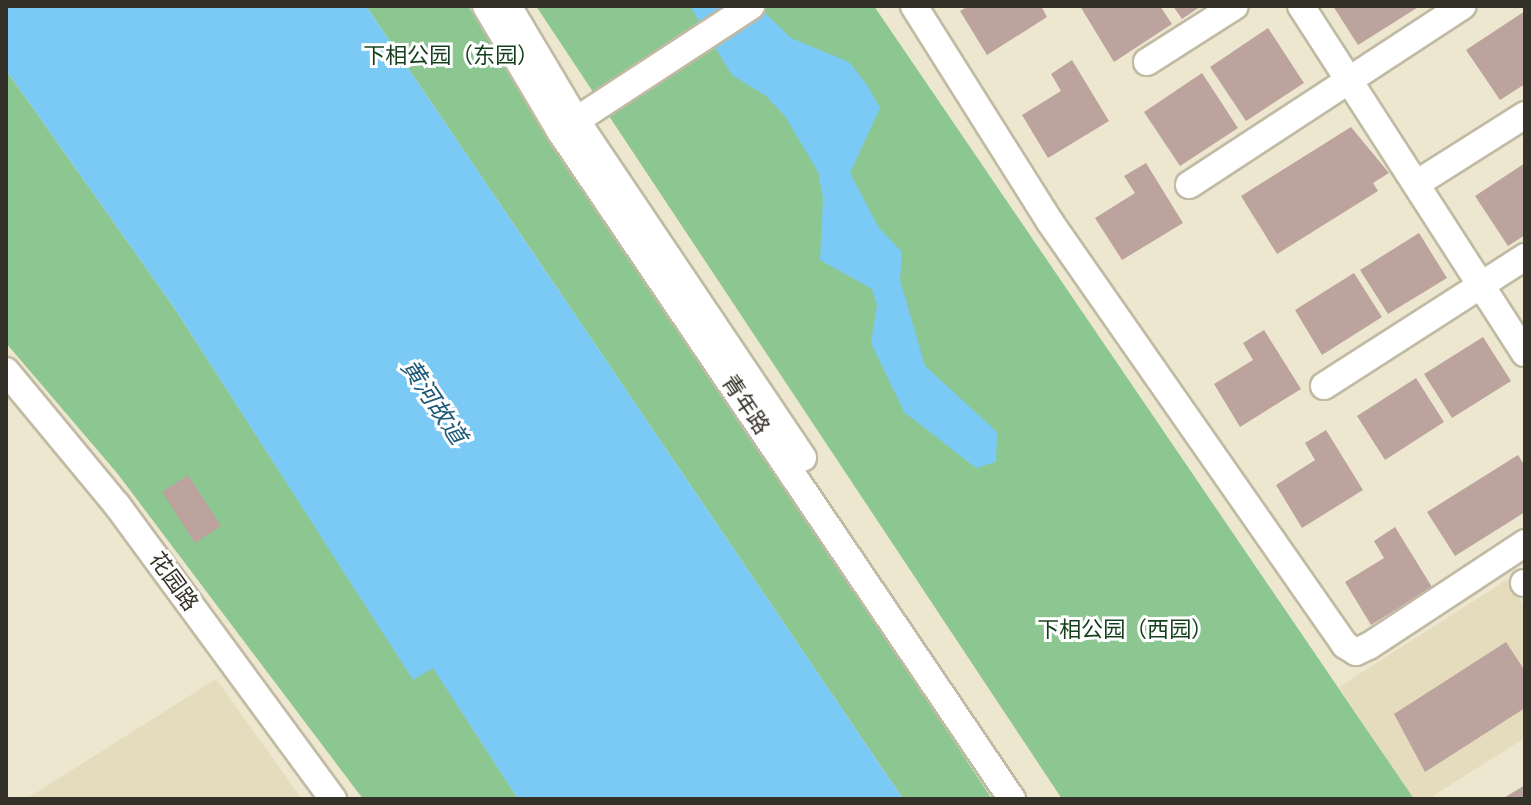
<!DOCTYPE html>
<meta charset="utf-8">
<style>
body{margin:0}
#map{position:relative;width:1531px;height:805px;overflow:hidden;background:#eee7d0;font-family:Karla,"Noto Sans SC",sans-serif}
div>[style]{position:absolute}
.built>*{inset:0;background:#e5dcbe}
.green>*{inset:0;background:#8cc791}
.water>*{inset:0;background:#7bcaf6}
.building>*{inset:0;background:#bca39e}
.roads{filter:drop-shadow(2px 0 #c1baa4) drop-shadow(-2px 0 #c1baa4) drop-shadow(0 2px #c1baa4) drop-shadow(0 -2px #c1baa4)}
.minor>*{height:26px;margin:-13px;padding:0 13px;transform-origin:13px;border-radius:13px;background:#fff}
span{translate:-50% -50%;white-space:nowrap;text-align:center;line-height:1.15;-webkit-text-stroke:6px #fff;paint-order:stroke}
.park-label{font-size:22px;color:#143f1b}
.street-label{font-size:22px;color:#343128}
.water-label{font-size:24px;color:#1c5977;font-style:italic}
.frame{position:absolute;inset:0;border:8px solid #343128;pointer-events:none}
</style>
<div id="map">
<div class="built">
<div style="clip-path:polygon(1508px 579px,1525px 607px,1525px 738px,1428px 799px,1413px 799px,1339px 687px)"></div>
<div style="clip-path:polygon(216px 679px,302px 799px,26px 799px)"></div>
</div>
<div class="green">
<div style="clip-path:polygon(366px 6px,468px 6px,992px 799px,903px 799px)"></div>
<div style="clip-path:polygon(536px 6px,874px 6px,1414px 799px,1062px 799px)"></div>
<div style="clip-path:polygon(6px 70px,175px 309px,413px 679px,433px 667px,518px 799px,363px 799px,117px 473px,6px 343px)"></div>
</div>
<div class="water">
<div style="clip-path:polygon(6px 6px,366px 6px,903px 799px,518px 799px,433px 668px,413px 680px,175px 309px,6px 70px)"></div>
<div style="clip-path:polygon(690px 6px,758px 6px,791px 38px,849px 62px,867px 85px,880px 108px,850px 173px,879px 228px,902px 252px,900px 280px,925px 366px,997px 432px,996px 462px,976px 468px,904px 412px,871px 343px,877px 305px,872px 289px,820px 260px,823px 198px,818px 172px,785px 116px,766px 96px,732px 75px)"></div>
</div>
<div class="building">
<div style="clip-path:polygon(969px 6px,1041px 6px,1047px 17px,987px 55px,960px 11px)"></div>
<div style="clip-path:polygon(1080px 6px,1160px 6px,1172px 24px,1114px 62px)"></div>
<div style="clip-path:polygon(1173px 6px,1201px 6px,1182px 19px)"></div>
<div style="clip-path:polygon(1333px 6px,1420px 6px,1358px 45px)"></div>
<div style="clip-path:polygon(1525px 11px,1525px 84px,1500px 100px,1466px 50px)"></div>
<div style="clip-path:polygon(1268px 28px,1304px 83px,1246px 121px,1210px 67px)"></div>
<div style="clip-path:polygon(1072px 60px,1109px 121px,1048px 158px,1022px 115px,1061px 91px,1051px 74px)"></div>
<div style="clip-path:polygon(1202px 73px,1238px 128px,1180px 166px,1144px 112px)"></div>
<div style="clip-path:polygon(1351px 127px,1389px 173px,1373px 183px,1378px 191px,1277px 254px,1241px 196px)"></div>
<div style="clip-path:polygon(1146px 163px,1183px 223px,1122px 260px,1095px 218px,1135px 193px,1124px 176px)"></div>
<div style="clip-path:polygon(1525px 163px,1525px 235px,1508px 246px,1475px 196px)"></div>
<div style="clip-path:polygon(1419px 233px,1447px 278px,1388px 314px,1360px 270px)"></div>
<div style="clip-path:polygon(1354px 273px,1382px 317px,1322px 355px,1295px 310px)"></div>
<div style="clip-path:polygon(1264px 330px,1301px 389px,1240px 427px,1214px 384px,1253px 360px,1243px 343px)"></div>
<div style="clip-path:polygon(1483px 337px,1511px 381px,1452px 418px,1424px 374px)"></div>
<div style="clip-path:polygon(1416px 378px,1444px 422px,1385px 460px,1357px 416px)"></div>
<div style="clip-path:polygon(1326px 430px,1363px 490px,1302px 528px,1276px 485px,1315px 460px,1305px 443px)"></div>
<div style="clip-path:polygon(1518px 455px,1525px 466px,1525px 512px,1455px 556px,1427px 512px)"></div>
<div style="clip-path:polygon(188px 475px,221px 526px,195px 543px,162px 492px)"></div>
<div style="clip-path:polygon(1395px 527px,1432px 587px,1371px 625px,1345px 582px,1384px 558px,1374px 541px)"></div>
<div style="clip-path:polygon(1506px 642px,1525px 671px,1525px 708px,1425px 772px,1394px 714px)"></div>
<div style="clip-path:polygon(1525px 785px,1525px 799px,1502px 799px)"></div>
</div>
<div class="roads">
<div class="minor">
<div style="left:486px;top:6px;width:145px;rotate:59.4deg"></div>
<div style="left:560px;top:131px;width:807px;rotate:55.92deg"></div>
<div style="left:508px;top:6px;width:133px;rotate:59.2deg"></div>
<div style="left:576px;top:120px;width:407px;rotate:56.1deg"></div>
<div style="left:914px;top:6px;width:255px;rotate:57.8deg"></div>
<div style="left:1050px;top:222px;width:516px;rotate:55.11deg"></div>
<div style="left:1345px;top:645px;width:13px;rotate:32deg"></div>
<div style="left:1356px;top:652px;width:14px;rotate:-25deg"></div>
<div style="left:1369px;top:646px;width:187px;rotate:-33.4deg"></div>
<div style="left:1301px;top:6px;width:413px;rotate:57.2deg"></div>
<div style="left:1147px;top:62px;width:104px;rotate:-32.5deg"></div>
<div style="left:563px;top:129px;width:225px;rotate:-33.2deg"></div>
<div style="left:1416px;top:184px;width:129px;rotate:-32.3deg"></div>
<div style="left:1189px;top:185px;width:327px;rotate:-33.2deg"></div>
<div style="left:6px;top:371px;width:174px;rotate:50.4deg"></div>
<div style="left:117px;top:505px;width:365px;rotate:53.7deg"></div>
<div style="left:1324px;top:386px;width:239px;rotate:-32.7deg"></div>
<div style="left:1524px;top:583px;width:1px"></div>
</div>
</div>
<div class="park-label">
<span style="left:451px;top:57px">下相公园（东园）</span>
<span style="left:1125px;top:631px">下相公园（西园）</span>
</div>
<div class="street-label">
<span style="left:745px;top:405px;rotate:56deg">青年路</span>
<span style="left:173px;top:582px;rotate:54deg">花园路</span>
</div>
<div class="water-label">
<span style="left:433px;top:402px;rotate:56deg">黄河故道</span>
</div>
<div class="frame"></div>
</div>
